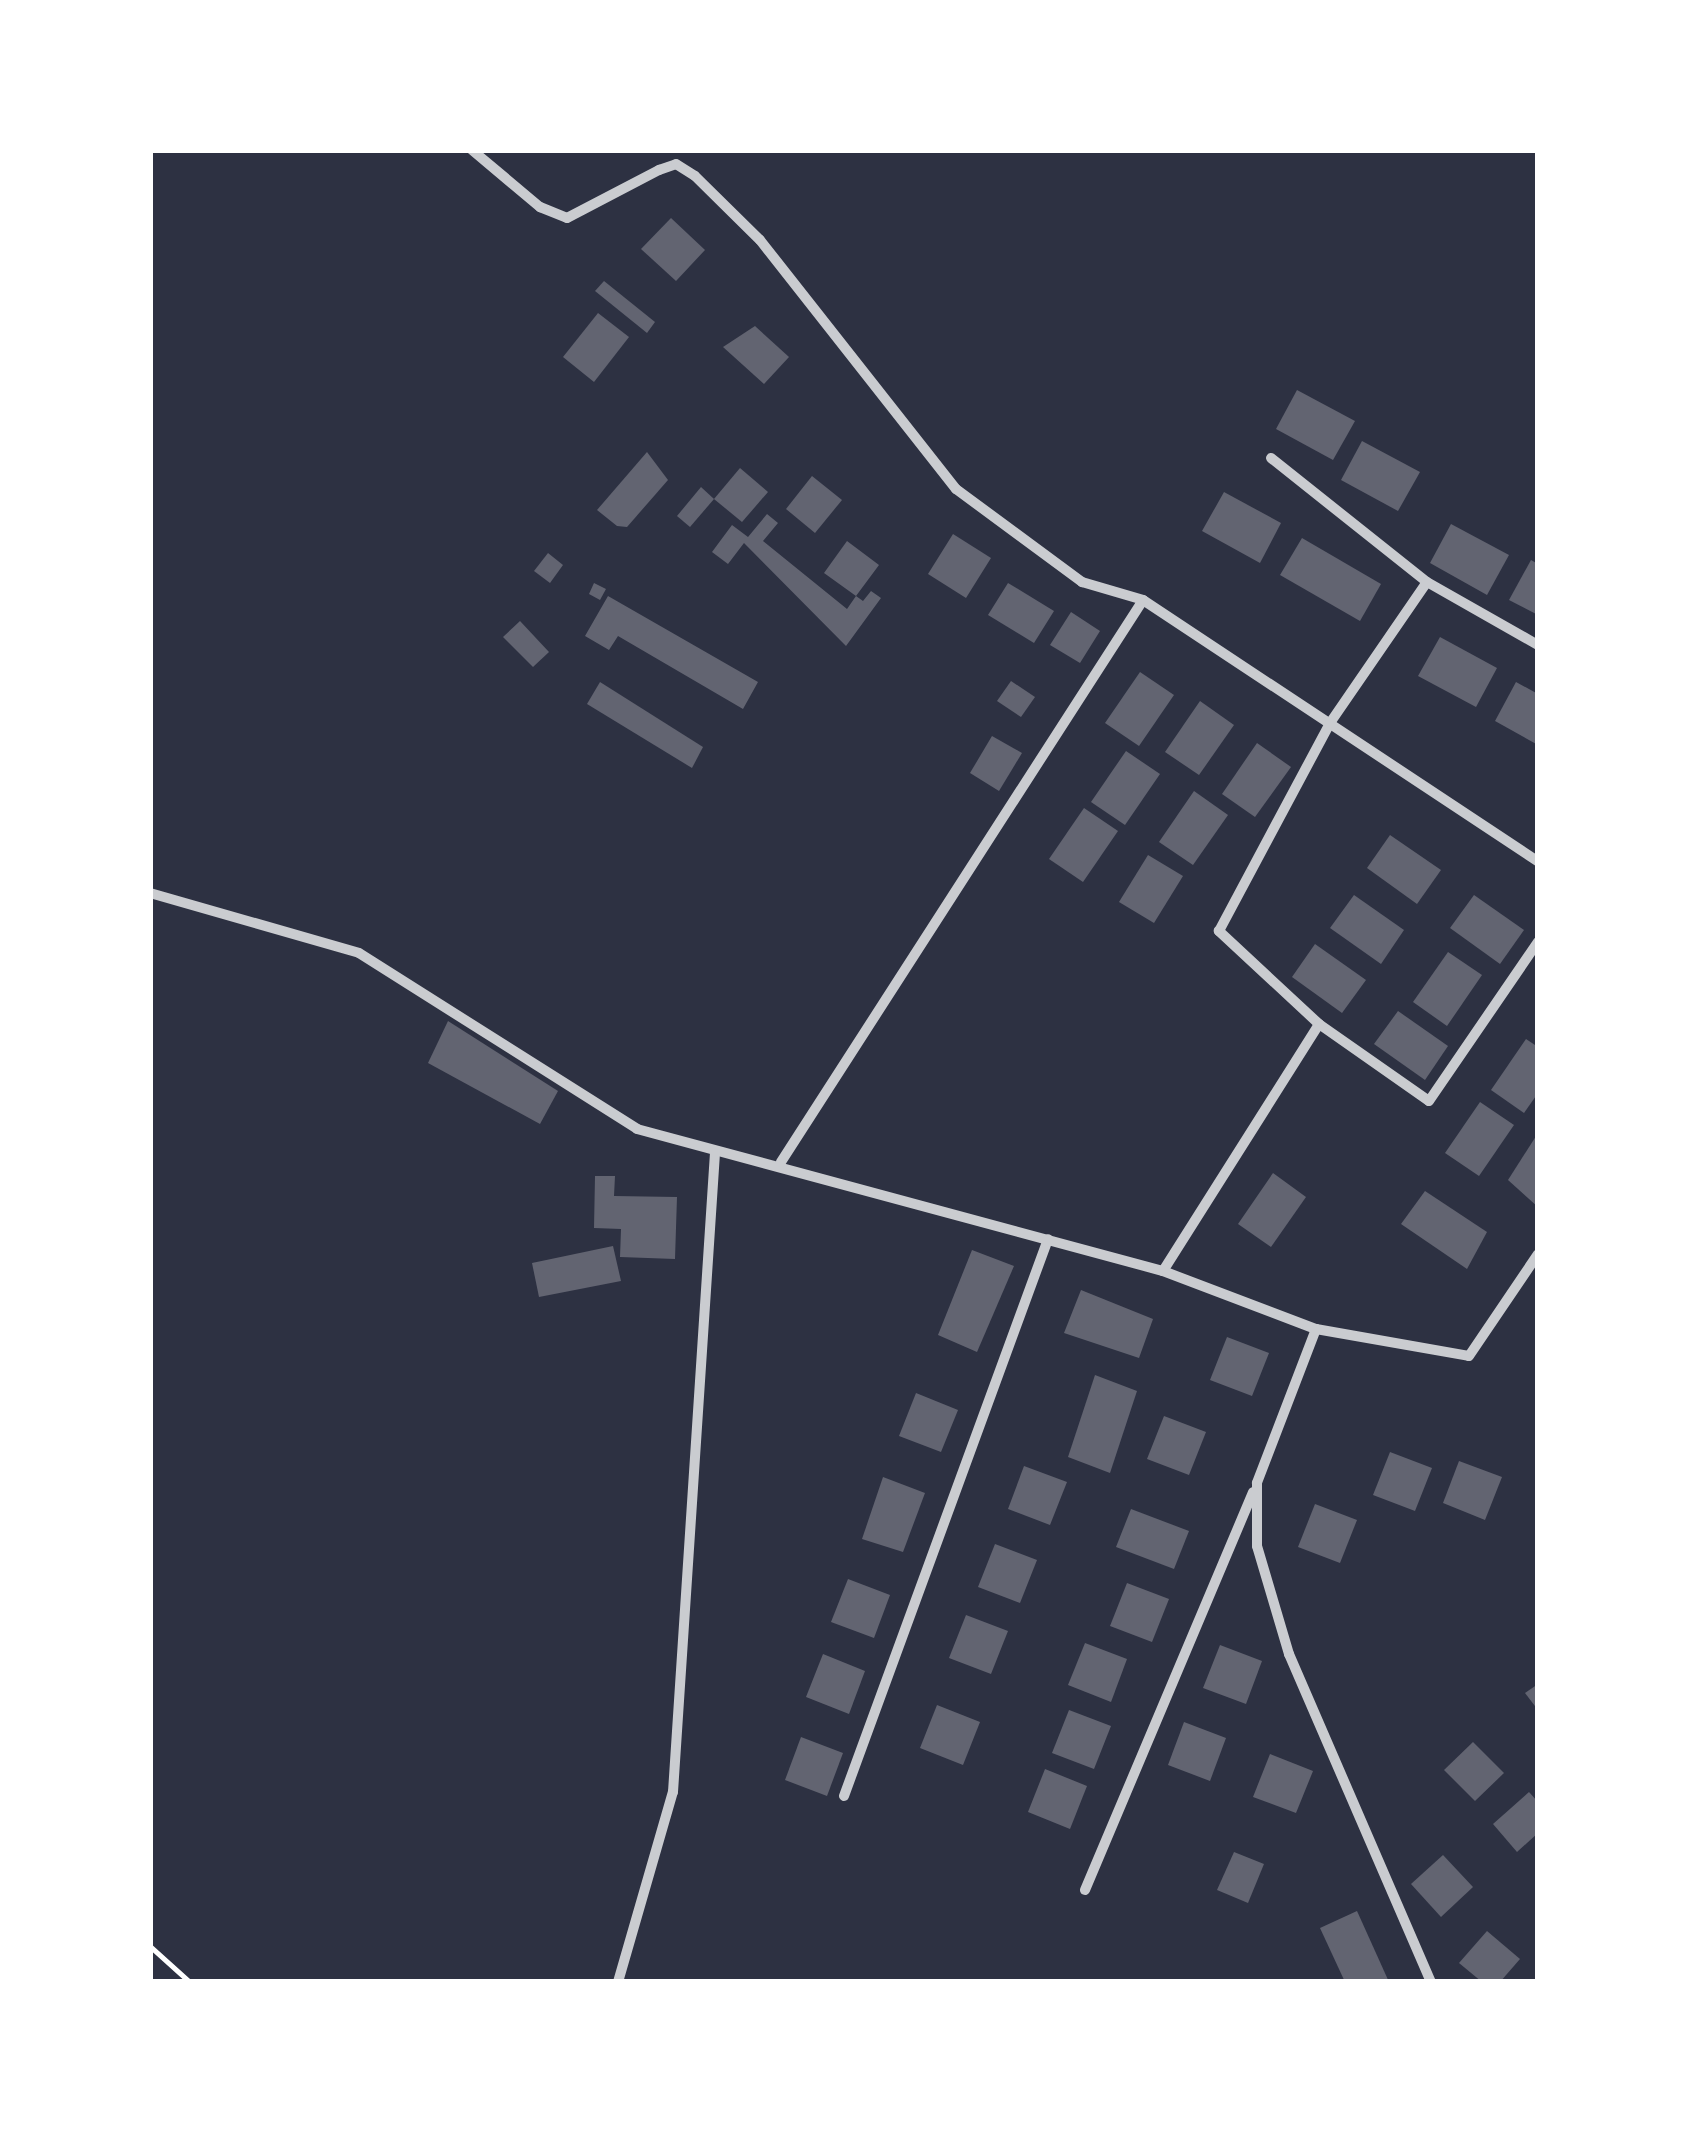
<!DOCTYPE html>
<style>
body{margin:0}
#map{position:relative;width:1688px;height:2132px;overflow:hidden;background:#2d3142;font-family:"IBM Plex Serif",serif}
div>[style]{position:absolute}
.building>*{inset:0;background:#626471}
.path>*{height:4.5px;margin:-2.25px;padding:0 2.25px;transform-origin:2.25px;border-radius:2.25px;background:#fff}
.minor>*{height:10px;margin:-5px;padding:0 5px;transform-origin:5px;border-radius:5px;background:#caccd0}
span{translate:-50% -50%;white-space:nowrap;text-align:center;line-height:1.15;-webkit-text-stroke:10px #fff;paint-order:stroke}
.frame{position:absolute;inset:0;border:153px solid #fff;pointer-events:none}
</style>
<div id="map">
<div class="building">
<div style="clip-path:polygon(671px 218px,705px 250px,676px 281px,641px 249px)"></div>
<div style="clip-path:polygon(604px 281px,655px 322px,647px 333px,595px 291px)"></div>
<div style="clip-path:polygon(598px 313px,629px 337px,594px 382px,563px 357px)"></div>
<div style="clip-path:polygon(755px 326px,789px 357px,764px 384px,723px 347px)"></div>
<div style="clip-path:polygon(1297px 390px,1355px 421px,1333px 460px,1276px 429px)"></div>
<div style="clip-path:polygon(1362px 441px,1420px 472px,1398px 511px,1341px 480px)"></div>
<div style="clip-path:polygon(647px 452px,668px 480px,627px 527px,617px 526px,597px 510px)"></div>
<div style="clip-path:polygon(740px 468px,768px 492px,742px 522px,714px 499px)"></div>
<div style="clip-path:polygon(812px 476px,842px 500px,815px 533px,786px 509px)"></div>
<div style="clip-path:polygon(701px 487px,714px 499px,690px 527px,677px 516px)"></div>
<div style="clip-path:polygon(1224px 492px,1281px 523px,1260px 563px,1202px 531px)"></div>
<div style="clip-path:polygon(767px 514px,778px 523px,763px 541px,847px 609px,856px 596px,824px 573px,847px 541px,879px 565px,856px 596px,863px 601px,871px 591px,881px 598px,846px 646px,744px 543px,728px 564px,712px 552px,732px 525px,748px 537px)"></div>
<div style="clip-path:polygon(1451px 524px,1509px 555px,1487px 595px,1430px 563px)"></div>
<div style="clip-path:polygon(953px 534px,991px 558px,966px 598px,928px 574px)"></div>
<div style="clip-path:polygon(1302px 538px,1381px 584px,1360px 621px,1280px 575px)"></div>
<div style="clip-path:polygon(548px 553px,563px 565px,550px 583px,534px 571px)"></div>
<div style="clip-path:polygon(1531px 560px,1538px 564px,1538px 615px,1509px 600px)"></div>
<div style="clip-path:polygon(594px 583px,606px 589px,600px 600px,589px 594px)"></div>
<div style="clip-path:polygon(1008px 583px,1054px 611px,1034px 643px,988px 615px)"></div>
<div style="clip-path:polygon(608px 596px,758px 682px,743px 709px,618px 636px,609px 650px,585px 636px)"></div>
<div style="clip-path:polygon(1071px 612px,1100px 631px,1080px 663px,1050px 645px)"></div>
<div style="clip-path:polygon(520px 621px,549px 652px,533px 667px,503px 637px)"></div>
<div style="clip-path:polygon(1440px 637px,1497px 668px,1476px 707px,1418px 676px)"></div>
<div style="clip-path:polygon(1140px 672px,1174px 695px,1139px 746px,1105px 723px)"></div>
<div style="clip-path:polygon(1011px 681px,1035px 697px,1021px 717px,997px 701px)"></div>
<div style="clip-path:polygon(600px 682px,703px 747px,692px 768px,587px 704px)"></div>
<div style="clip-path:polygon(1516px 682px,1538px 694px,1538px 745px,1495px 721px)"></div>
<div style="clip-path:polygon(1200px 701px,1234px 725px,1199px 775px,1165px 752px)"></div>
<div style="clip-path:polygon(992px 736px,1022px 753px,999px 791px,970px 773px)"></div>
<div style="clip-path:polygon(1257px 743px,1291px 767px,1255px 817px,1222px 794px)"></div>
<div style="clip-path:polygon(1126px 751px,1160px 774px,1125px 825px,1091px 802px)"></div>
<div style="clip-path:polygon(1194px 791px,1228px 815px,1193px 865px,1159px 842px)"></div>
<div style="clip-path:polygon(1084px 808px,1118px 831px,1083px 882px,1049px 859px)"></div>
<div style="clip-path:polygon(1390px 835px,1441px 870px,1417px 904px,1367px 868px)"></div>
<div style="clip-path:polygon(1148px 855px,1183px 876px,1154px 923px,1119px 902px)"></div>
<div style="clip-path:polygon(1354px 895px,1404px 930px,1381px 964px,1330px 928px)"></div>
<div style="clip-path:polygon(1474px 895px,1524px 930px,1500px 964px,1450px 928px)"></div>
<div style="clip-path:polygon(1315px 944px,1366px 980px,1342px 1013px,1292px 977px)"></div>
<div style="clip-path:polygon(1448px 952px,1482px 975px,1447px 1026px,1413px 1002px)"></div>
<div style="clip-path:polygon(1398px 1011px,1448px 1046px,1425px 1080px,1374px 1044px)"></div>
<div style="clip-path:polygon(448px 1021px,558px 1091px,540px 1124px,428px 1063px)"></div>
<div style="clip-path:polygon(1526px 1039px,1538px 1047px,1538px 1093px,1524px 1113px,1491px 1090px)"></div>
<div style="clip-path:polygon(1480px 1102px,1514px 1125px,1479px 1176px,1445px 1153px)"></div>
<div style="clip-path:polygon(1538px 1133px,1538px 1207px,1508px 1180px)"></div>
<div style="clip-path:polygon(1273px 1173px,1306px 1197px,1271px 1247px,1238px 1224px)"></div>
<div style="clip-path:polygon(595px 1176px,615px 1176px,614px 1196px,677px 1197px,675px 1259px,620px 1257px,621px 1229px,594px 1228px)"></div>
<div style="clip-path:polygon(1425px 1191px,1487px 1232px,1467px 1269px,1401px 1224px)"></div>
<div style="clip-path:polygon(613px 1246px,621px 1281px,539px 1297px,532px 1263px)"></div>
<div style="clip-path:polygon(972px 1250px,1014px 1266px,977px 1352px,938px 1335px)"></div>
<div style="clip-path:polygon(1081px 1290px,1153px 1319px,1139px 1358px,1064px 1333px)"></div>
<div style="clip-path:polygon(1227px 1337px,1269px 1353px,1252px 1396px,1210px 1380px)"></div>
<div style="clip-path:polygon(1095px 1375px,1137px 1391px,1110px 1473px,1068px 1457px)"></div>
<div style="clip-path:polygon(916px 1393px,958px 1410px,941px 1452px,899px 1436px)"></div>
<div style="clip-path:polygon(1164px 1416px,1206px 1432px,1189px 1475px,1147px 1459px)"></div>
<div style="clip-path:polygon(1390px 1452px,1432px 1468px,1415px 1511px,1373px 1495px)"></div>
<div style="clip-path:polygon(1459px 1461px,1502px 1477px,1485px 1520px,1443px 1503px)"></div>
<div style="clip-path:polygon(1024px 1466px,1067px 1482px,1050px 1525px,1008px 1509px)"></div>
<div style="clip-path:polygon(883px 1477px,925px 1493px,903px 1552px,862px 1539px)"></div>
<div style="clip-path:polygon(1315px 1504px,1357px 1520px,1340px 1563px,1298px 1547px)"></div>
<div style="clip-path:polygon(1131px 1509px,1189px 1531px,1174px 1569px,1116px 1547px)"></div>
<div style="clip-path:polygon(995px 1544px,1037px 1560px,1020px 1603px,978px 1587px)"></div>
<div style="clip-path:polygon(848px 1579px,890px 1595px,874px 1638px,831px 1622px)"></div>
<div style="clip-path:polygon(1127px 1583px,1169px 1599px,1152px 1642px,1110px 1626px)"></div>
<div style="clip-path:polygon(966px 1615px,1008px 1631px,991px 1674px,949px 1658px)"></div>
<div style="clip-path:polygon(1085px 1643px,1127px 1659px,1111px 1702px,1068px 1685px)"></div>
<div style="clip-path:polygon(1220px 1645px,1262px 1661px,1246px 1704px,1203px 1688px)"></div>
<div style="clip-path:polygon(823px 1654px,865px 1671px,849px 1714px,806px 1697px)"></div>
<div style="clip-path:polygon(1538px 1684px,1538px 1710px,1525px 1693px)"></div>
<div style="clip-path:polygon(937px 1705px,980px 1722px,963px 1765px,920px 1748px)"></div>
<div style="clip-path:polygon(1069px 1710px,1111px 1726px,1094px 1769px,1052px 1753px)"></div>
<div style="clip-path:polygon(1184px 1722px,1226px 1738px,1210px 1781px,1168px 1765px)"></div>
<div style="clip-path:polygon(801px 1737px,843px 1753px,827px 1796px,785px 1780px)"></div>
<div style="clip-path:polygon(1473px 1742px,1504px 1773px,1475px 1801px,1444px 1770px)"></div>
<div style="clip-path:polygon(1270px 1754px,1313px 1771px,1296px 1813px,1253px 1797px)"></div>
<div style="clip-path:polygon(1045px 1769px,1087px 1786px,1070px 1829px,1028px 1812px)"></div>
<div style="clip-path:polygon(1529px 1792px,1538px 1802px,1538px 1833px,1517px 1852px,1493px 1824px)"></div>
<div style="clip-path:polygon(1234px 1852px,1264px 1864px,1248px 1903px,1217px 1890px)"></div>
<div style="clip-path:polygon(1443px 1855px,1473px 1887px,1441px 1917px,1411px 1884px)"></div>
<div style="clip-path:polygon(1357px 1911px,1389px 1982px,1345px 1982px,1320px 1928px)"></div>
<div style="clip-path:polygon(1487px 1931px,1520px 1959px,1500px 1982px,1482px 1982px,1459px 1963px)"></div>
</div>
<div class="path">
<div style="left:150px;top:1946px;width:54px;rotate:42deg"></div>
</div>
<div class="minor">
<div style="left:472px;top:150px;width:89px;rotate:40deg"></div>
<div style="left:540px;top:207px;width:29px;rotate:22deg"></div>
<div style="left:567px;top:218px;width:104px;rotate:-27.6deg"></div>
<div style="left:659px;top:170px;width:18px;rotate:-19deg"></div>
<div style="left:676px;top:164px;width:22px;rotate:32deg"></div>
<div style="left:695px;top:176px;width:91px;rotate:44.6deg"></div>
<div style="left:760px;top:240px;width:317px;rotate:51.8deg"></div>
<div style="left:956px;top:489px;width:157px;rotate:36.4deg"></div>
<div style="left:1082px;top:582px;width:64px;rotate:16.4deg"></div>
<div style="left:1143px;top:600px;width:473px;rotate:33.5deg"></div>
<div style="left:1271px;top:458px;width:199px;rotate:38.5deg"></div>
<div style="left:1427px;top:582px;width:128px;rotate:29.6deg"></div>
<div style="left:150px;top:893px;width:217px;rotate:16deg"></div>
<div style="left:359px;top:953px;width:329px;rotate:32.3deg"></div>
<div style="left:637px;top:1129px;width:545px;rotate:15.11deg"></div>
<div style="left:1163px;top:1271px;width:164px;rotate:20.8deg"></div>
<div style="left:1316px;top:1329px;width:155px;rotate:10deg"></div>
<div style="left:1469px;top:1356px;width:123px;rotate:-55.9deg"></div>
<div style="left:1319px;top:1024px;width:137px;rotate:-137.1deg"></div>
<div style="left:1219px;top:931px;width:236px;rotate:-61.9deg"></div>
<div style="left:1330px;top:723px;width:171px;rotate:-55.5deg"></div>
<div style="left:781px;top:1162px;width:668px;rotate:-57.21deg"></div>
<div style="left:1163px;top:1271px;width:292px;rotate:-57.7deg"></div>
<div style="left:1319px;top:1024px;width:134px;rotate:35deg"></div>
<div style="left:1429px;top:1101px;width:193px;rotate:-55.6deg"></div>
<div style="left:1316px;top:1329px;width:165px;rotate:111deg"></div>
<div style="left:1257px;top:1483px;width:63px;rotate:90deg"></div>
<div style="left:1257px;top:1546px;width:113px;rotate:73.5deg"></div>
<div style="left:1289px;top:1654px;width:357px;rotate:66.6deg"></div>
<div style="left:844px;top:1796px;width:593px;rotate:-69.88deg"></div>
<div style="left:1085px;top:1890px;width:432px;rotate:-67.1deg"></div>
<div style="left:618px;top:1982px;width:198px;rotate:-73.9deg"></div>
<div style="left:673px;top:1792px;width:640px;rotate:-86.24deg"></div>
</div>
<div class="frame"></div>
</div>
